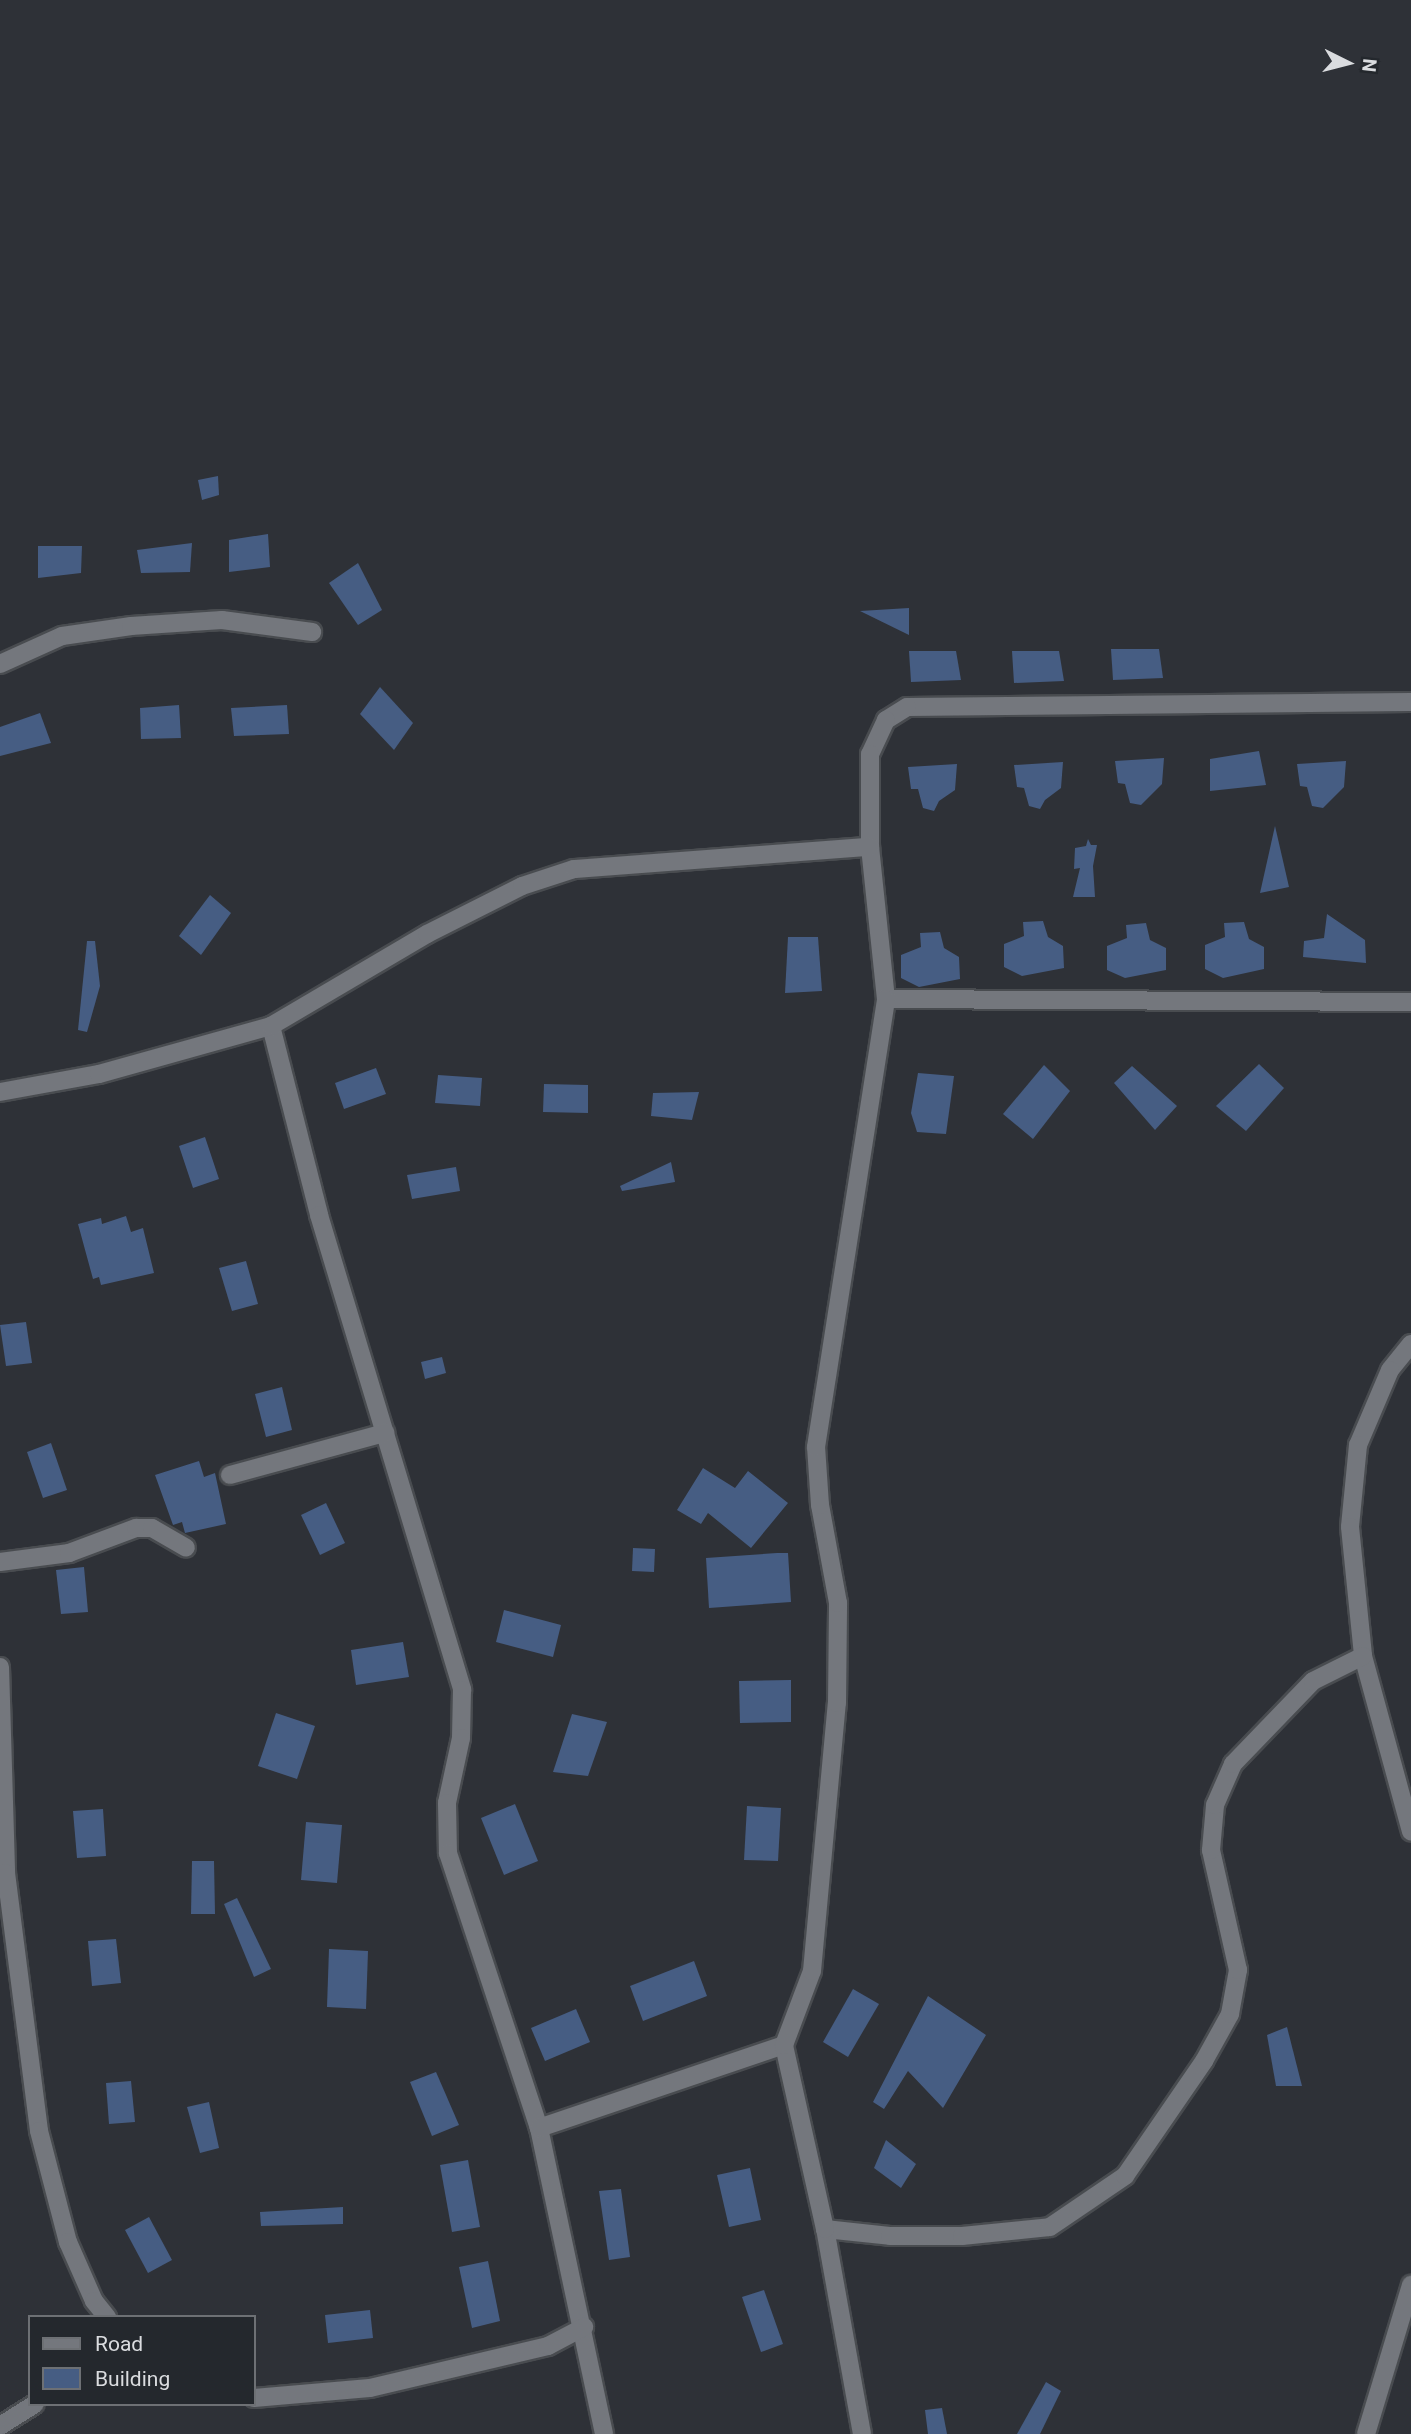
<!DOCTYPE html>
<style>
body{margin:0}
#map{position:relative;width:1411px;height:2434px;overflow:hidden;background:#2e3137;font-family:Roboto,sans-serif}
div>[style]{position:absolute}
.building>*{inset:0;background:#465d83}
.roads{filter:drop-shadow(2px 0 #494c50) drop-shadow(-2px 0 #494c50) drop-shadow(0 2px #494c50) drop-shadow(0 -2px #494c50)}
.minor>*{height:18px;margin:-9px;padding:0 9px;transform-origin:9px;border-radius:9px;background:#74777d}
span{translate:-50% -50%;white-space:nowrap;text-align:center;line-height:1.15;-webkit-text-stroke:5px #24282d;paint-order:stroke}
.legend{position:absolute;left:28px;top:2315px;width:228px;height:91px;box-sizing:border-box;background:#24282d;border:2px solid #6d7074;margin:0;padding:9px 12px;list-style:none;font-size:21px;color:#dadcdf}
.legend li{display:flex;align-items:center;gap:14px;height:35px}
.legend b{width:35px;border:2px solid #6d7074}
.north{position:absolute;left:1313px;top:28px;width:70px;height:70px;-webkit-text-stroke:5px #24282d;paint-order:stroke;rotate:96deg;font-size:19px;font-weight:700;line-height:28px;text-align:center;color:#dadcdf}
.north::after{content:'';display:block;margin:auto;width:24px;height:32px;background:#dadcdf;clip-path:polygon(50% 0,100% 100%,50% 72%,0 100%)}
</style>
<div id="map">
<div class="building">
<div style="clip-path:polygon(218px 476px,219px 495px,202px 500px,198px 480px)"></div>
<div style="clip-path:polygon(268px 534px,270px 567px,229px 572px,229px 540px)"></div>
<div style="clip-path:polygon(192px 543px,190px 572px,141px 573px,137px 550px)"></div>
<div style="clip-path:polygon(38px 546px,82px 546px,81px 573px,38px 578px)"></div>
<div style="clip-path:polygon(358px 563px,382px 610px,358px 625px,329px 583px)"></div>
<div style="clip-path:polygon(909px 608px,909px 635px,860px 611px)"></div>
<div style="clip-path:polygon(1111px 649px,1159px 649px,1163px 678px,1113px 680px)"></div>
<div style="clip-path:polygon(909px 651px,956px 651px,961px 680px,911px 682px)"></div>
<div style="clip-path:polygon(1012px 651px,1059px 651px,1064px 681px,1014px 683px)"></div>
<div style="clip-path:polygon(380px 687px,413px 723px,394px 750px,360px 714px)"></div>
<div style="clip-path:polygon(179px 705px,181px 738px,141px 739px,140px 708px)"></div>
<div style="clip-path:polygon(287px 705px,289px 734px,234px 736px,231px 708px)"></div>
<div style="clip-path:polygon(40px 713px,51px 743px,0 756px,0 727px)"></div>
<div style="clip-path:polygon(1259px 751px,1266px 785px,1210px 791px,1210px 759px)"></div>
<div style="clip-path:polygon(1164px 758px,1162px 784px,1141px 805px,1130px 803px,1125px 784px,1118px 783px,1115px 761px)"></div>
<div style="clip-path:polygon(1346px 761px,1344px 787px,1323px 808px,1312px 806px,1307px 787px,1300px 786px,1297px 764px)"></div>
<div style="clip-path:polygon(1063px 762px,1061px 788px,1045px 800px,1040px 809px,1029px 806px,1024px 788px,1017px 787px,1014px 765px)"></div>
<div style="clip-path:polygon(957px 764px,955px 790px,939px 801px,934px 811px,923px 808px,918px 789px,911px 789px,908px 767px)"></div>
<div style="clip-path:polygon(1275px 826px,1289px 887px,1260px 893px)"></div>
<div style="clip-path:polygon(1088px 839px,1091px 845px,1097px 845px,1093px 866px,1095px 897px,1073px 897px,1080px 868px,1074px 869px,1075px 848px,1086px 846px)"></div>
<div style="clip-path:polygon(210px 895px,231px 913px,201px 955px,179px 936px)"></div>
<div style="clip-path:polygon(1327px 914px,1365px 940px,1366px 963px,1303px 957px,1304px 941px,1324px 938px)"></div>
<div style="clip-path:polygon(1043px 921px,1048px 937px,1063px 946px,1064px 968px,1022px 976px,1004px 967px,1004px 944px,1024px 936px,1023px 922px)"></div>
<div style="clip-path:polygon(1244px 922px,1249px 939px,1264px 947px,1264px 969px,1223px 978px,1205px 969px,1205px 945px,1225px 937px,1224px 923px)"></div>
<div style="clip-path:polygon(1146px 923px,1150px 940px,1166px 948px,1166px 970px,1125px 978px,1107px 970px,1107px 946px,1127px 938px,1126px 925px)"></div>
<div style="clip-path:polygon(940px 932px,944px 948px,959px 957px,960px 979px,919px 987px,901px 978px,901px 955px,921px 947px,920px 933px)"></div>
<div style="clip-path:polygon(788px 937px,818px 937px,822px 991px,785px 993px)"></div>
<div style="clip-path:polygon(87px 941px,95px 941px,100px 986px,87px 1032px,78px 1030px)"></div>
<div style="clip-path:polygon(1259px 1064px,1284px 1088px,1246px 1131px,1216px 1106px)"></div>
<div style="clip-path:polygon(1044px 1065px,1070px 1091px,1033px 1139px,1003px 1114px)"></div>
<div style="clip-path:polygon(1132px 1066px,1177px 1106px,1155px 1130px,1114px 1083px)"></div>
<div style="clip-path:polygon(376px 1068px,386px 1094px,344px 1109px,335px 1083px)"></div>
<div style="clip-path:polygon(918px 1073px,954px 1076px,946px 1134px,917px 1132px,911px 1113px)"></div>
<div style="clip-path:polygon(438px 1075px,482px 1078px,480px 1106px,435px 1103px)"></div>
<div style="clip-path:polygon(544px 1084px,588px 1085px,588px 1113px,543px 1112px)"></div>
<div style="clip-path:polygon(699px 1092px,692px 1120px,651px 1116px,653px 1093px)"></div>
<div style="clip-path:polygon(205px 1137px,219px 1179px,193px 1188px,179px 1146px)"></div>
<div style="clip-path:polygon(671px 1162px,675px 1182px,622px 1191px,620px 1186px)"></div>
<div style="clip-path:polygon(456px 1167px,460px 1191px,412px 1199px,407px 1175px)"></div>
<div style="clip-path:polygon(126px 1216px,131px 1232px,143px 1228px,154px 1273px,101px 1285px,99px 1277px,93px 1279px,78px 1224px,101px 1218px,102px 1224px)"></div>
<div style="clip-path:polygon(246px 1261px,258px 1304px,232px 1311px,219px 1268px)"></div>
<div style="clip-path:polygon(26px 1322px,32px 1363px,6px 1366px,0 1325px)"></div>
<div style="clip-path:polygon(442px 1357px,446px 1373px,425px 1379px,421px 1362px)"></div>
<div style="clip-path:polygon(282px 1387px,292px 1430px,266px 1437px,255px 1394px)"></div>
<div style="clip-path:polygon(51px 1443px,67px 1490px,43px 1498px,27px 1452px)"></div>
<div style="clip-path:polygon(199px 1461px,204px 1477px,215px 1473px,226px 1524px,185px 1533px,182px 1522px,173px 1525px,155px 1475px)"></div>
<div style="clip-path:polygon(703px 1468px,735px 1488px,748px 1471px,788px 1503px,751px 1548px,708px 1513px,701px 1524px,677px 1510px)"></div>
<div style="clip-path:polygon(326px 1503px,345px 1543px,320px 1555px,301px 1515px)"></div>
<div style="clip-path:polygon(633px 1548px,655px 1549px,654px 1572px,632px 1571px)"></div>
<div style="clip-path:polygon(777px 1553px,788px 1553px,791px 1602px,709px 1608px,706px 1558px)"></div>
<div style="clip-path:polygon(84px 1567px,88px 1612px,61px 1614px,56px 1570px)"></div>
<div style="clip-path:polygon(504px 1610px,561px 1625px,553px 1657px,496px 1642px)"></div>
<div style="clip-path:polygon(403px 1642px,409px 1677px,356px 1685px,351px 1650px)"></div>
<div style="clip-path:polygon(791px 1680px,791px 1722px,740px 1723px,739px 1681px)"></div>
<div style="clip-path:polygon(276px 1713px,315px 1726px,297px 1779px,258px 1766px)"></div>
<div style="clip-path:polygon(572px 1714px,607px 1722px,588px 1776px,553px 1772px)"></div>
<div style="clip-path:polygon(515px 1804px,538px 1861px,504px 1875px,481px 1818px)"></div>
<div style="clip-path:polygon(747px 1806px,781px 1808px,778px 1861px,744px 1860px)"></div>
<div style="clip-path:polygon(103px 1809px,106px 1856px,77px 1858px,73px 1811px)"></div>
<div style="clip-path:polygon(306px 1822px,342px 1825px,337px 1883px,301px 1880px)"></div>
<div style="clip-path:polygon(192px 1861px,214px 1861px,215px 1914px,191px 1914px)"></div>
<div style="clip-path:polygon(237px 1898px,271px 1969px,254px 1977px,224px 1904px)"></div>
<div style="clip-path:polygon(116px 1939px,121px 1983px,92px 1986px,88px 1941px)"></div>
<div style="clip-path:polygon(329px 1949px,368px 1951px,366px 2009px,327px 2007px)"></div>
<div style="clip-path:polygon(694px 1961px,707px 1996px,643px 2021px,630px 1986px)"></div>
<div style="clip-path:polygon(853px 1989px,879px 2004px,848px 2057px,823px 2042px)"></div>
<div style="clip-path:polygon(928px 1996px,986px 2035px,943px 2108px,908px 2071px,884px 2109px,873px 2102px)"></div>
<div style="clip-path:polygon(576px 2009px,590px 2042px,545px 2061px,531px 2028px)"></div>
<div style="clip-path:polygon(1287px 2027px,1302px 2086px,1276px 2086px,1267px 2035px)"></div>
<div style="clip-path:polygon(436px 2072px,459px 2125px,432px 2136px,410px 2082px)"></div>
<div style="clip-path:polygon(131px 2081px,135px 2122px,109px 2124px,106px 2083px)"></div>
<div style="clip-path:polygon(209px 2102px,219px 2148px,200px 2153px,187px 2107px)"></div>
<div style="clip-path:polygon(886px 2140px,916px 2164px,901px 2188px,874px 2168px)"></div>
<div style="clip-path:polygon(468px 2160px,480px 2227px,452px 2232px,440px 2165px)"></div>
<div style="clip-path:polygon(750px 2168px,761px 2220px,729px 2227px,717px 2175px)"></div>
<div style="clip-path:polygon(621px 2189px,630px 2257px,609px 2260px,599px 2191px)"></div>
<div style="clip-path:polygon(343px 2207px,343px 2224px,261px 2226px,260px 2212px)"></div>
<div style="clip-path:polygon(149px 2217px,172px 2260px,148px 2273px,125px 2230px)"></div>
<div style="clip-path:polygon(488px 2261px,500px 2321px,472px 2328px,459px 2267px)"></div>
<div style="clip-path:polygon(764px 2290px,783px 2344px,761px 2352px,742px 2297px)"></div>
<div style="clip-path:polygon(370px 2310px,373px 2338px,328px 2343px,325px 2315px)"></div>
<div style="clip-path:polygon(1046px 2382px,1061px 2391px,1040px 2434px,1017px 2434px)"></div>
<div style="clip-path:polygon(942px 2408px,947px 2434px,928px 2434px,925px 2410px)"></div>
</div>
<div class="roads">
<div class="minor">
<div style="left:0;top:664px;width:68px;rotate:-24.3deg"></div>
<div style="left:62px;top:636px;width:70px;rotate:-8.2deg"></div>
<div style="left:131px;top:626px;width:91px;rotate:-3.8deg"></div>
<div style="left:222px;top:620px;width:91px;rotate:7.6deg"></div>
<div style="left:1411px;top:702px;width:504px;rotate:179.43deg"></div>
<div style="left:907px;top:707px;width:25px;rotate:148deg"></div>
<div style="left:886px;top:720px;width:38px;rotate:115deg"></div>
<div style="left:870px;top:754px;width:93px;rotate:90deg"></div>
<div style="left:870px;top:847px;width:153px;rotate:84deg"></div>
<div style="left:886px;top:999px;width:525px;rotate:0.33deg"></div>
<div style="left:271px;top:1026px;width:195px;rotate:75.7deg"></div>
<div style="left:319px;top:1215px;width:496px;rotate:73.2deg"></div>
<div style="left:462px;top:1690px;width:48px;rotate:91.2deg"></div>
<div style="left:461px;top:1738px;width:66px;rotate:102.2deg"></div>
<div style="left:447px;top:1803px;width:50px;rotate:88.9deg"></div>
<div style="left:448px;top:1853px;width:290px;rotate:71.7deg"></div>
<div style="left:539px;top:2128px;width:313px;rotate:78deg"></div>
<div style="left:0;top:1092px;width:101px;rotate:-10.3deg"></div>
<div style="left:99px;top:1074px;width:179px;rotate:-15.6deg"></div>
<div style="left:271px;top:1026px;width:181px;rotate:-30.5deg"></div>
<div style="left:427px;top:934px;width:106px;rotate:-26.8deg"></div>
<div style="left:522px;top:886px;width:55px;rotate:-18.1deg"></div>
<div style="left:574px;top:869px;width:297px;rotate:-4.3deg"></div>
<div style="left:1411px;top:1344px;width:33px;rotate:129deg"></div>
<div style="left:1390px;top:1370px;width:82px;rotate:113.1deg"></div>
<div style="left:1358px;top:1445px;width:82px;rotate:95.6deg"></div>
<div style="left:1350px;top:1527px;width:130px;rotate:84.2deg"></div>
<div style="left:1363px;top:1656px;width:182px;rotate:74.7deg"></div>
<div style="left:230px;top:1475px;width:161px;rotate:-15.2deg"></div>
<div style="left:0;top:1562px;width:70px;rotate:-7.4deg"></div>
<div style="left:69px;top:1553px;width:72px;rotate:-20.5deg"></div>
<div style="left:136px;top:1528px;width:16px"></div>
<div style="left:152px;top:1528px;width:39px;rotate:30deg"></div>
<div style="left:0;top:1667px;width:206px;rotate:88.3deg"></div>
<div style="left:6px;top:1873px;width:260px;rotate:82.7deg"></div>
<div style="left:39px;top:2131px;width:115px;rotate:75.4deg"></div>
<div style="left:68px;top:2242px;width:64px;rotate:66.2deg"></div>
<div style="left:94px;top:2301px;width:21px;rotate:51deg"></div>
<div style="left:539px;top:2128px;width:259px;rotate:-18.7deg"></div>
<div style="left:825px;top:2229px;width:65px;rotate:6.1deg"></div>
<div style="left:890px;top:2236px;width:72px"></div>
<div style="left:962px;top:2236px;width:88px;rotate:-5.8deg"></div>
<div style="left:1050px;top:2227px;width:91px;rotate:-34.2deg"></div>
<div style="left:1125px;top:2176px;width:140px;rotate:-55.5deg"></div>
<div style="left:1204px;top:2061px;width:54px;rotate:-61deg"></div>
<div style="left:1230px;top:2014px;width:45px;rotate:-79.7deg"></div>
<div style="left:1238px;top:1970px;width:123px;rotate:-102.7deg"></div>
<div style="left:1211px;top:1850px;width:45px;rotate:-84.9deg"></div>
<div style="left:1215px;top:1805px;width:45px;rotate:-66.3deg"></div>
<div style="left:1233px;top:1764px;width:115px;rotate:-46.1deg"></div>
<div style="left:1313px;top:1681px;width:56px;rotate:-26.6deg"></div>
<div style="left:254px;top:2398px;width:116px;rotate:-4.9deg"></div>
<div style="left:370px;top:2388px;width:183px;rotate:-13.3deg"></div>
<div style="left:548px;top:2346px;width:41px;rotate:-27.8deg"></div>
<div style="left:0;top:2426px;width:41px;rotate:-32.2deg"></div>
<div style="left:862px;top:2434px;width:208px;rotate:-100.2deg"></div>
<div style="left:825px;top:2229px;width:189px;rotate:-102.6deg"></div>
<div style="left:784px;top:2045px;width:79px;rotate:-69.3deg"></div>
<div style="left:812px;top:1971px;width:269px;rotate:-84.7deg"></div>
<div style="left:837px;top:1703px;width:100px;rotate:-89.4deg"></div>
<div style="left:838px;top:1603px;width:100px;rotate:-100.4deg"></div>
<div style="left:820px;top:1505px;width:58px;rotate:-93.9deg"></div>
<div style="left:816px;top:1447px;width:453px;rotate:-81.1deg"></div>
<div style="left:1366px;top:2434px;width:156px;rotate:-73.2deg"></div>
</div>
</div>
<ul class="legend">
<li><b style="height:9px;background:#74777d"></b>Road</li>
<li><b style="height:19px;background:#465d83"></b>Building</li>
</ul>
<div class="north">N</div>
</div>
